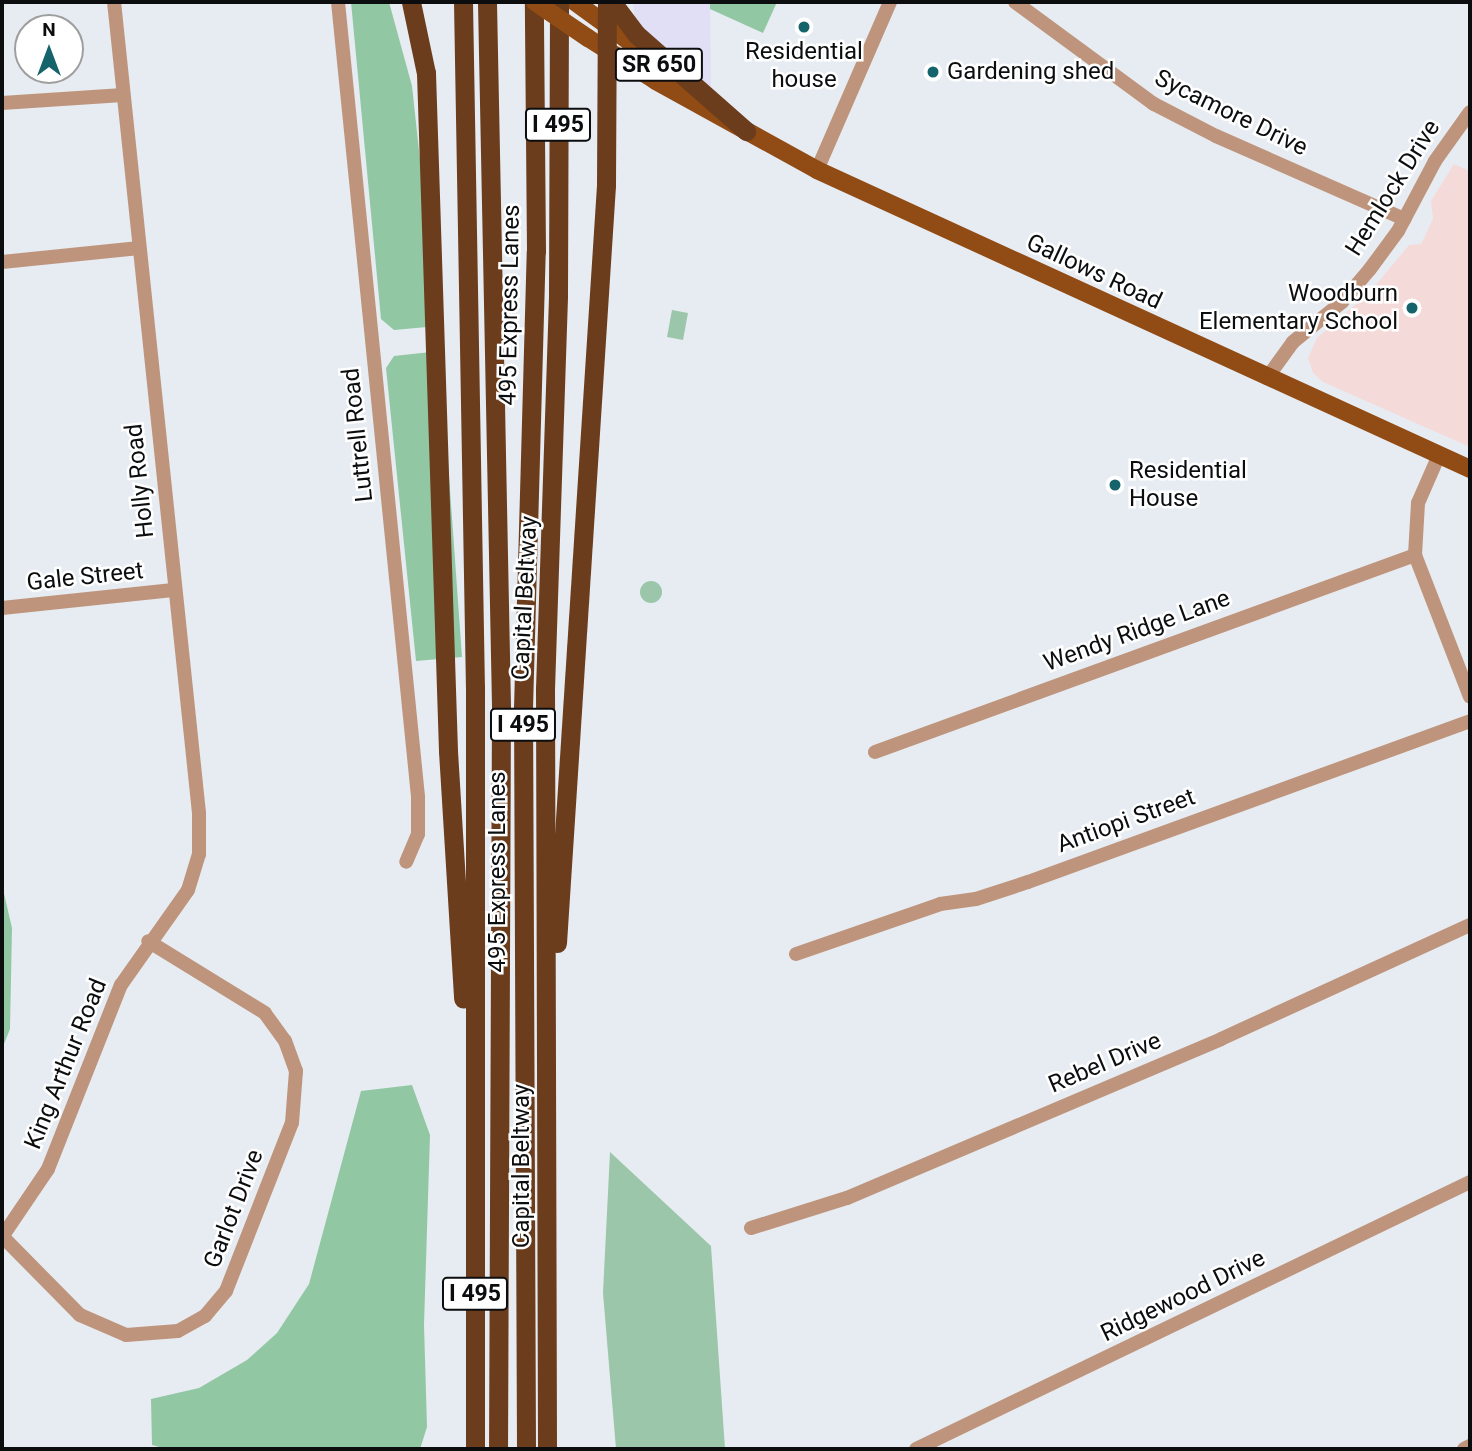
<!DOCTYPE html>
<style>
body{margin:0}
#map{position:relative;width:1472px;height:1451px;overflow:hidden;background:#e7ecf2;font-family:Roboto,sans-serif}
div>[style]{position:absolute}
.industrial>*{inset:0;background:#e1dff5}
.education>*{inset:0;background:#f5dada}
.green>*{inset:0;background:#9cc6a9}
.round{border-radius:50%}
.forest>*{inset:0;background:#92c7a4}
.minor>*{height:14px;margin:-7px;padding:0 7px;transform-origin:7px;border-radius:7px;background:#be957c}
.major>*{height:18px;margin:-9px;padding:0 9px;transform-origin:9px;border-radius:9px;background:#914b14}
.highway>*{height:19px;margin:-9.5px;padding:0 9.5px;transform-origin:9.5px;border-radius:9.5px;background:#6c3d1c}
.major-bridge>*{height:18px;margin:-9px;padding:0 9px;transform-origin:9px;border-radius:9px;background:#914b14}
.dots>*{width:19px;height:19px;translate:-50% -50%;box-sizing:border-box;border:4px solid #fff;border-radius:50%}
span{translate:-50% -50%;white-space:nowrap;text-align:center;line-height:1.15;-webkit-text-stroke:5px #fff;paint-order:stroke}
.shield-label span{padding:2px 5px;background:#fff;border:2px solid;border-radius:5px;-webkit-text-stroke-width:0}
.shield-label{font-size:23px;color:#0c0d0f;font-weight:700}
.poi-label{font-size:24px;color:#0c0d0f}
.left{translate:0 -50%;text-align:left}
.right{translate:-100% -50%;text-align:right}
.street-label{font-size:24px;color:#0c0d0f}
.frame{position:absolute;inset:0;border:4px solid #0c0d0f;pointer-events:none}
.north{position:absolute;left:14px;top:14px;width:70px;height:70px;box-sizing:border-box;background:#fff;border:2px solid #9e9e9f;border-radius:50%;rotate:0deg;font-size:19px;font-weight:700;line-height:28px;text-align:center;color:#0c0d0f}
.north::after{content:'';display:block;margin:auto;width:24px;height:32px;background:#15636b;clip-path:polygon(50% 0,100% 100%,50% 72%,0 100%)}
</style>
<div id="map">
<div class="industrial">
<div style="clip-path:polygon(633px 2px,710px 2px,711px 87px,635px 26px)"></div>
</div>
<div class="education">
<div style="clip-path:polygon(1454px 164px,1470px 171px,1470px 447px,1323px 382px,1313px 373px,1308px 358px,1317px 338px,1370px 292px,1409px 245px,1421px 244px,1433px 219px,1431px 201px)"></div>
</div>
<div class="green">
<div style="clip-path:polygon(672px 310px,688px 313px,683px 340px,667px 337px)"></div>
<div class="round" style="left:640px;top:581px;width:22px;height:22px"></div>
<div style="clip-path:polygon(610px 1152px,711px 1246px,725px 1449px,616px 1449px,603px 1293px)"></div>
</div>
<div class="forest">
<div style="clip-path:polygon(351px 2px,389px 2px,412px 86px,438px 326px,394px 330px,381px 319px)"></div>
<div style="clip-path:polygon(710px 2px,777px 2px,763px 33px,710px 9px)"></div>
<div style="clip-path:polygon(440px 351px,462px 657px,416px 661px,386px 368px,394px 356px)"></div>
<div style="clip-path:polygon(2px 885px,12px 928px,10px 1029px,2px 1049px)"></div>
<div style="clip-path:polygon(412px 1085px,430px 1135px,424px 1325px,427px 1427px,420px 1449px,166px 1449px,152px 1445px,151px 1399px,199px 1388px,247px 1360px,277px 1333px,309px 1284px,361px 1091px)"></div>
</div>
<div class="minor">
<div style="left:338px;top:2px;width:799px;rotate:84.25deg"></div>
<div style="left:418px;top:797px;width:37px;rotate:90deg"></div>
<div style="left:418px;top:834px;width:30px;rotate:113deg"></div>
<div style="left:1015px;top:2px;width:172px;rotate:36.3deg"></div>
<div style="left:1154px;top:104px;width:70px;rotate:27.3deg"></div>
<div style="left:1216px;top:136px;width:206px;rotate:23.8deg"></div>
<div style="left:2px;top:103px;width:121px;rotate:-3.8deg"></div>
<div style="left:817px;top:170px;width:183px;rotate:-66.5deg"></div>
<div style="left:2px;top:262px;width:138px;rotate:-5.8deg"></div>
<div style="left:1267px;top:378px;width:44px;rotate:-54.2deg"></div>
<div style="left:1293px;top:342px;width:63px;rotate:-39.2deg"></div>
<div style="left:1342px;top:302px;width:43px;rotate:-49.7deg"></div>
<div style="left:1370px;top:269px;width:47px;rotate:-53.6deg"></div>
<div style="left:1398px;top:231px;width:79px;rotate:-62.1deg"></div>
<div style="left:1435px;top:161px;width:60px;rotate:-54.5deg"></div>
<div style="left:1439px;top:455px;width:52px;rotate:113.6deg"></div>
<div style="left:1418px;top:503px;width:52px;rotate:93.3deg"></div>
<div style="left:1415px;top:555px;width:152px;rotate:68.8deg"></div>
<div style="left:2px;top:608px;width:172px;rotate:-6deg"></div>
<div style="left:875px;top:752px;width:575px;rotate:-20.04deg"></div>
<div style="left:796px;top:954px;width:152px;rotate:-19.1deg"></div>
<div style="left:940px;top:904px;width:36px;rotate:-8deg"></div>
<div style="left:976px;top:899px;width:55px;rotate:-18.1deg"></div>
<div style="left:1028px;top:882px;width:470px;rotate:-20deg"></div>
<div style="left:751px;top:1228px;width:101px;rotate:-17.4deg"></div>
<div style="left:847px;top:1198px;width:406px;rotate:-23deg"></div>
<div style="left:1221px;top:1039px;width:274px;rotate:-24.6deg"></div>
<div style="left:2px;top:1236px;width:111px;rotate:45.4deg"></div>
<div style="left:80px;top:1315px;width:50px;rotate:23.5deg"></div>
<div style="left:126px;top:1335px;width:52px;rotate:-4.4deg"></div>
<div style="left:178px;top:1331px;width:31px;rotate:-29deg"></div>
<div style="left:205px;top:1316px;width:33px;rotate:-50deg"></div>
<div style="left:226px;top:1291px;width:180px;rotate:-68.6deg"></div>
<div style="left:292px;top:1123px;width:52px;rotate:-85.6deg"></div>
<div style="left:296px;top:1071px;width:32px;rotate:-110deg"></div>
<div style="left:285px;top:1041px;width:34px;rotate:-126deg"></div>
<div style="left:265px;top:1013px;width:137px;rotate:-148.4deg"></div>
<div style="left:2px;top:1237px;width:82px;rotate:-55.9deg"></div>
<div style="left:48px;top:1169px;width:198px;rotate:-68.4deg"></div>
<div style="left:121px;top:985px;width:116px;rotate:-54.8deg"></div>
<div style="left:188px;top:890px;width:38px;rotate:-73deg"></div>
<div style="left:199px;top:854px;width:41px;rotate:-90deg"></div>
<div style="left:199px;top:813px;width:815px;rotate:-95.98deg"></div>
<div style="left:916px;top:1449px;width:615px;rotate:-25.73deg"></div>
<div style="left:1464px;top:1449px;width:7px;rotate:-27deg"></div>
</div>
<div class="major">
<div style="left:575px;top:2px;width:87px;rotate:36.1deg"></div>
<div style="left:588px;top:38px;width:80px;rotate:32.3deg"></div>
<div style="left:656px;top:81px;width:184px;rotate:28.9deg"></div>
<div style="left:817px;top:170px;width:718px;rotate:24.6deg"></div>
</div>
<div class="highway">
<div style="left:411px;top:2px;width:73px;rotate:78.1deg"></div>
<div style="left:426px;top:73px;width:678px;rotate:88.14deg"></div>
<div style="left:448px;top:751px;width:248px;rotate:86.5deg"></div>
<div style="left:463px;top:2px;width:686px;rotate:89deg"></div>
<div style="left:475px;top:688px;width:761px;rotate:90deg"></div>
<div style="left:487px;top:2px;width:706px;rotate:88.86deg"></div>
<div style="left:501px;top:708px;width:741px;rotate:90.23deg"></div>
<div style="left:612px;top:2px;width:40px;rotate:53deg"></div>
<div style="left:636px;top:34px;width:147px;rotate:41.4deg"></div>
<div style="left:557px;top:943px;width:760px;rotate:-86.3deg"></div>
<div style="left:606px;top:185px;width:183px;rotate:-89.7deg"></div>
<div style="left:526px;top:1449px;width:741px;rotate:-90.23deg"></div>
<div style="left:523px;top:708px;width:457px;rotate:-88.4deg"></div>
<div style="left:536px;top:251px;width:249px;rotate:-90.5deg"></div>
<div style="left:547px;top:1449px;width:760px;rotate:-90.15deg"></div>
<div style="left:545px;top:689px;width:394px;rotate:-88.1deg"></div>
<div style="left:558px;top:295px;width:293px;rotate:-89.8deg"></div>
</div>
<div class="major-bridge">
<div style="left:535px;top:2px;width:64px;rotate:34.2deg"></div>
</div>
<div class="dots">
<div style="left:804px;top:27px;background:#15636b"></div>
<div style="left:933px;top:72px;background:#15636b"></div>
<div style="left:1412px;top:308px;background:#15636b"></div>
<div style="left:1115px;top:485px;background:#15636b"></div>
</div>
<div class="shield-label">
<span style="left:659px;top:65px">SR 650</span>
<span style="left:558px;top:125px">I 495</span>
<span style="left:523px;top:725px">I 495</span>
<span style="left:475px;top:1294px">I 495</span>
</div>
<div class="poi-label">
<span style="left:804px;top:66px">Residential<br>house</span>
<span class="left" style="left:947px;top:72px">Gardening shed</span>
<span class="right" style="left:1398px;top:308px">Woodburn<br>Elementary School</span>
<span class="left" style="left:1129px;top:485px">Residential<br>House</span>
</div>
<div class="street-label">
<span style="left:1231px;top:113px;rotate:26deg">Sycamore Drive</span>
<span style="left:1393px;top:188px;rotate:-58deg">Hemlock Drive</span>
<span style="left:1094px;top:272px;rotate:25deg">Gallows Road</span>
<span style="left:510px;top:305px;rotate:-89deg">495 Express Lanes</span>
<span style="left:358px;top:435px;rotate:-96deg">Luttrell Road</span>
<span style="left:140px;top:481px;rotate:-96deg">Holly Road</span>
<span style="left:85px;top:577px;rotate:-6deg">Gale Street</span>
<span style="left:525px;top:598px;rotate:-87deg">Capital Beltway</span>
<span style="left:1137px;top:631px;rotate:-20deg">Wendy Ridge Lane</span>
<span style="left:1126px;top:821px;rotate:-20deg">Antiopi Street</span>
<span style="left:498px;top:872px;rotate:-90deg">495 Express Lanes</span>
<span style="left:1105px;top:1063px;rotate:-23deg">Rebel Drive</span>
<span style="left:66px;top:1064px;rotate:-68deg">King Arthur Road</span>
<span style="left:522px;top:1166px;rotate:-90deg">Capital Beltway</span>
<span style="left:234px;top:1209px;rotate:-69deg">Garlot Drive</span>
<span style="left:1183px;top:1296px;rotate:-26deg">Ridgewood Drive</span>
</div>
<div class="frame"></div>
<div class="north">N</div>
</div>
